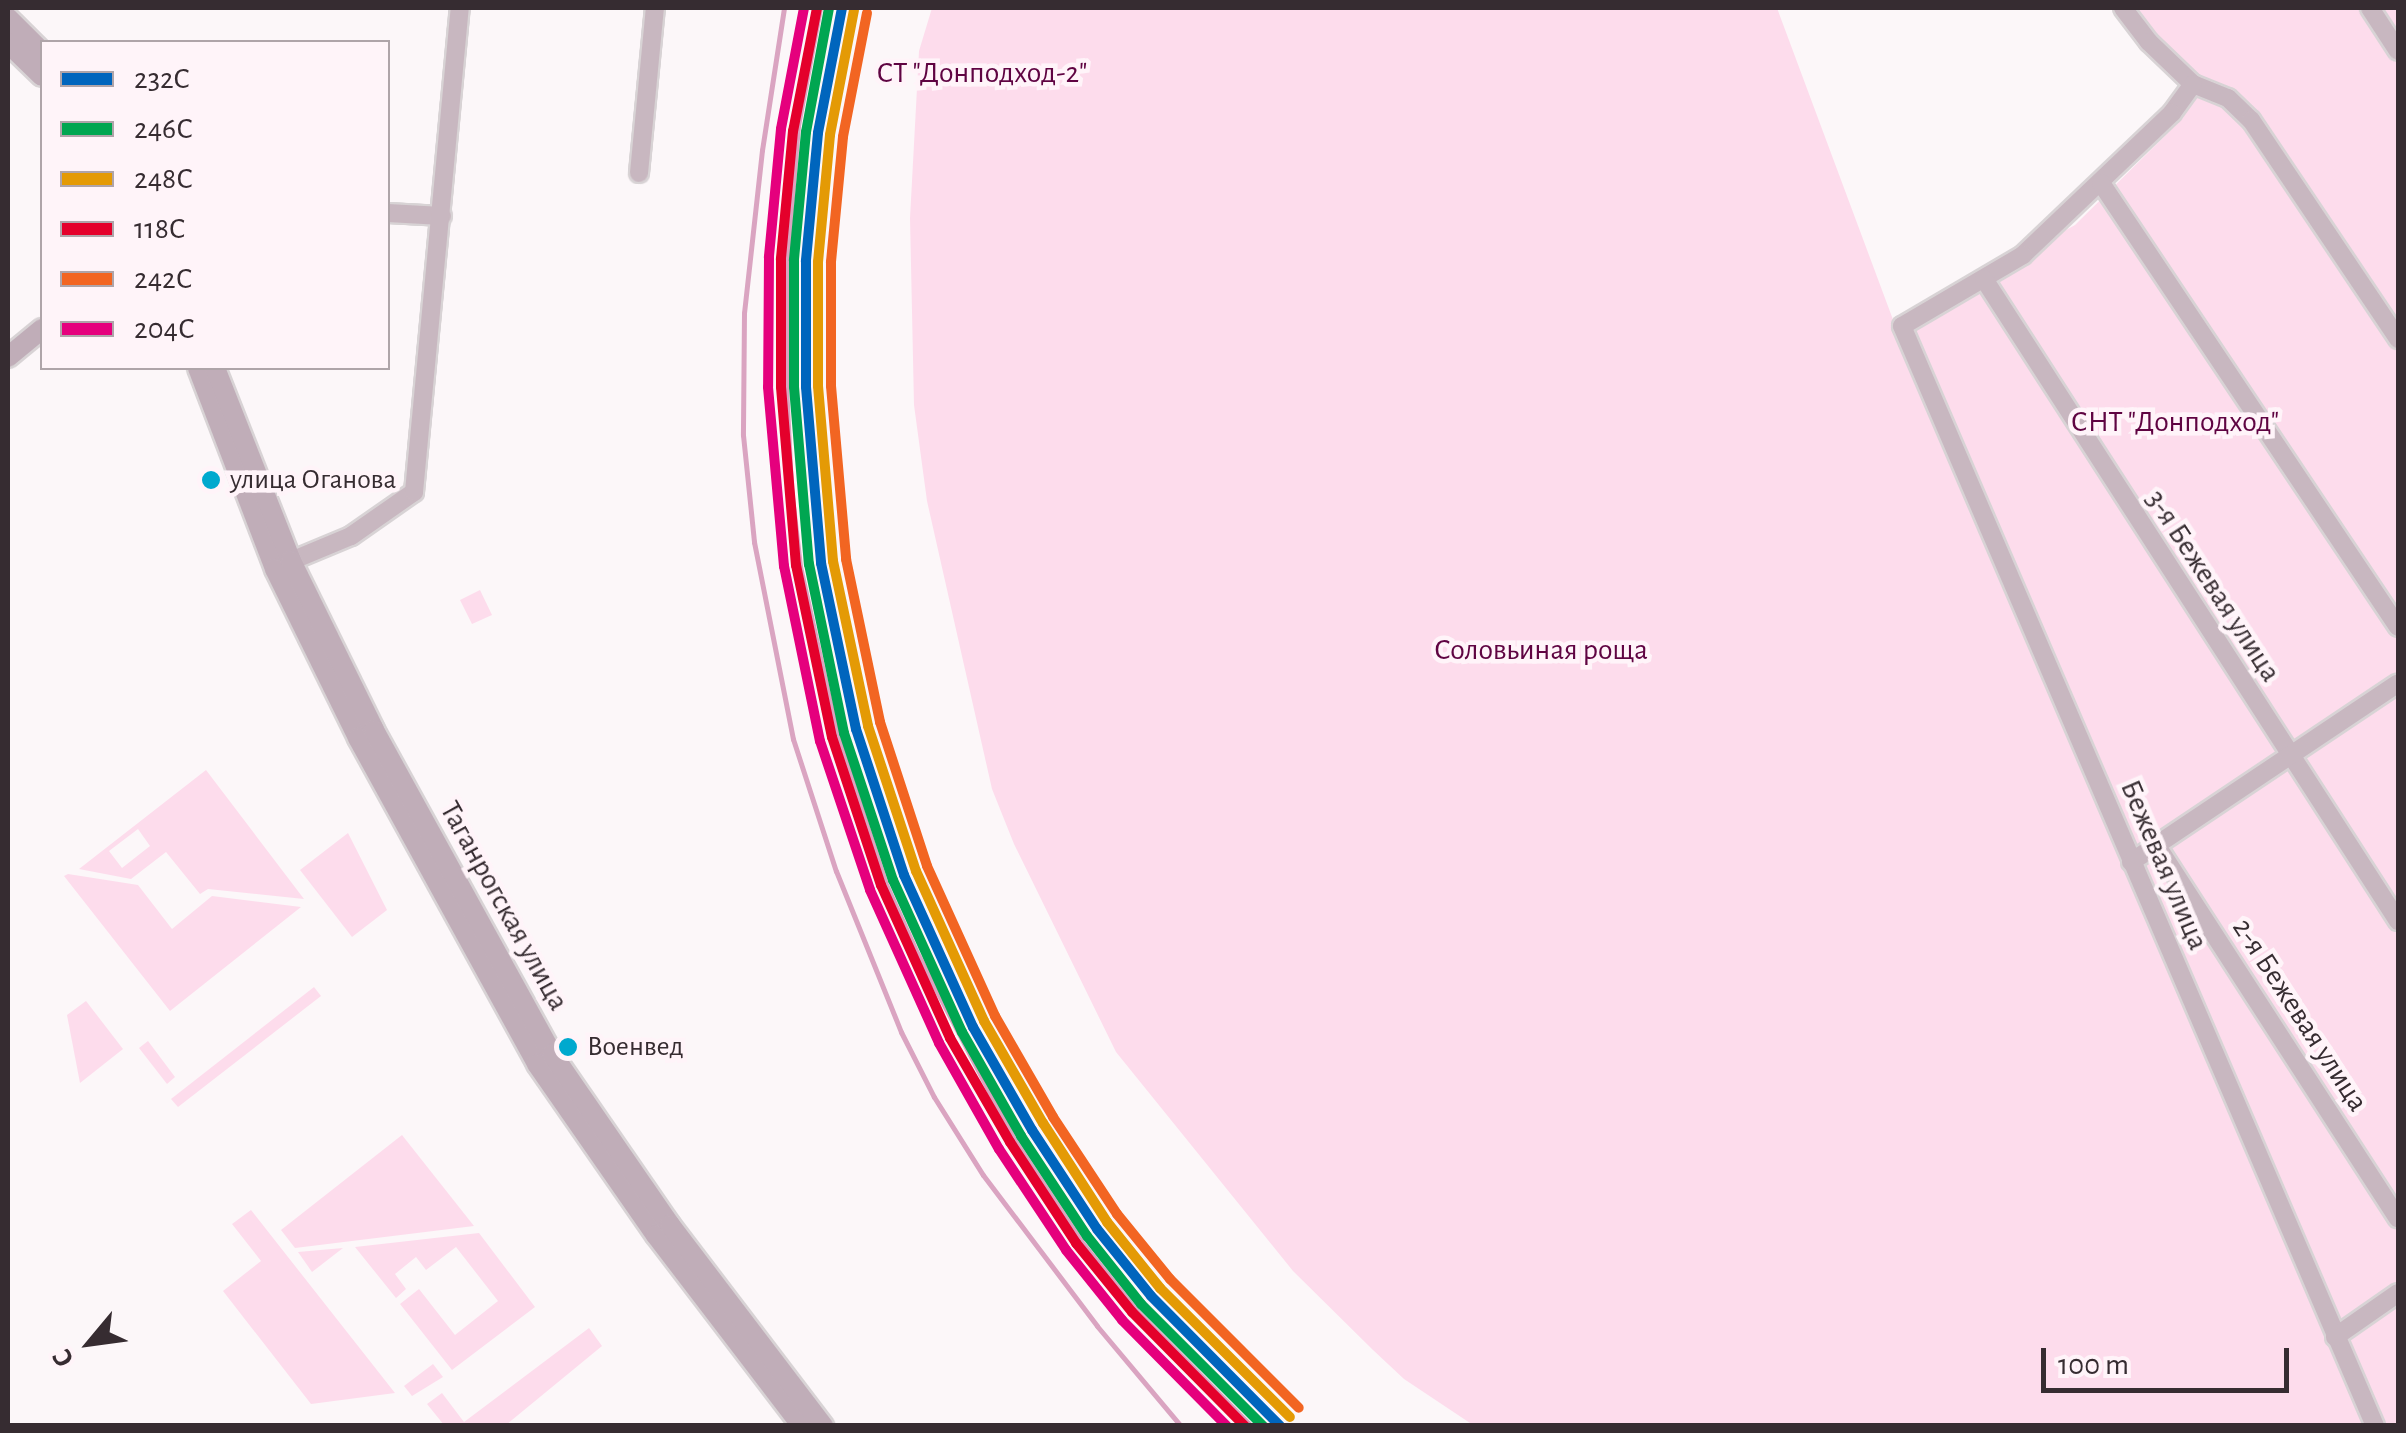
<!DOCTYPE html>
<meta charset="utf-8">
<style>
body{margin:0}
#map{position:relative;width:2406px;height:1433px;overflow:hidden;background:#fcf7f9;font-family:"Alegreya Sans",sans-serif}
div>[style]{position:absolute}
.green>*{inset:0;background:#fddcec}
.stream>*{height:5px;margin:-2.5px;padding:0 2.5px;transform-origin:2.5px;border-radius:2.5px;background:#daa4c1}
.roads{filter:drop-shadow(2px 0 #d8d3d5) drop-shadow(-2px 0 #d8d3d5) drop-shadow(0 2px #d8d3d5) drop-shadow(0 -2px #d8d3d5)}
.minor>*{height:18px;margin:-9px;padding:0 9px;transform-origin:9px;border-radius:9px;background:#c8b7c0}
.major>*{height:20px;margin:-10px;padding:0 10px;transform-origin:10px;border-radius:10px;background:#c0adb8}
.rail-1>*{height:10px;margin:-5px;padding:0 5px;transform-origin:5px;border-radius:5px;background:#0065bd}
.rail-2>*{height:10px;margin:-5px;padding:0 5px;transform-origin:5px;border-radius:5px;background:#00a651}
.rail-3>*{height:10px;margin:-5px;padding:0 5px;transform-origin:5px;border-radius:5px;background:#e49a05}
.rail-4>*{height:10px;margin:-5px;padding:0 5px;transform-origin:5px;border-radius:5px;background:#e4002b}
.rail-5>*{height:10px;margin:-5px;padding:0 5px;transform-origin:5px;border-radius:5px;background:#f26522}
.rail-6>*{height:10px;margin:-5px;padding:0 5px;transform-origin:5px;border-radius:5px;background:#e5007d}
.dots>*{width:28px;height:28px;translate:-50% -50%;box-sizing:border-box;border:5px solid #fff4f9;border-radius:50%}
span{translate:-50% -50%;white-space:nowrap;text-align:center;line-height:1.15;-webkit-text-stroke:9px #fff4f9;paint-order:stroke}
.bus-label{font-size:28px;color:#362c31}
.left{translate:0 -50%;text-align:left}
.park-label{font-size:30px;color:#5f0442}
.street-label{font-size:30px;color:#362c31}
.frame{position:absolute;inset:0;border:10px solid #362c31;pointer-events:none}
.legend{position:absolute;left:40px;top:40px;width:350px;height:330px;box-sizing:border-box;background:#fff4f9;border:2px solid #afa4a9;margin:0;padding:12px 18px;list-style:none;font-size:30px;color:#362c31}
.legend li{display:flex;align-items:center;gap:20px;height:50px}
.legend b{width:50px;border:2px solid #afa4a9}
.north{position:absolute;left:40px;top:1293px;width:100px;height:100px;-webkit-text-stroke:8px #fff4f9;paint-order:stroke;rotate:241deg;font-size:28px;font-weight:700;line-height:40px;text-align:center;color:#362c31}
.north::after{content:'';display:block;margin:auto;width:35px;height:45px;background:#362c31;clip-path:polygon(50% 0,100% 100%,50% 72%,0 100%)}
.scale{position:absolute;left:2041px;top:1348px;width:248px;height:45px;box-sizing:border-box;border:5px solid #362c31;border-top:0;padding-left:12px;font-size:30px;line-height:35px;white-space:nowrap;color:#362c31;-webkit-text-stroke:8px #fff4f9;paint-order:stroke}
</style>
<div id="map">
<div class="green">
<div style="clip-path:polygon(932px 8px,1777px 8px,1895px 325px,2075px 225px,2183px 118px,2196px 79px,2153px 40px,2134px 8px,2398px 8px,2398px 1425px,1473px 1425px,1404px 1379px,1373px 1350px,1293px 1271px,1116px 1052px,1014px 844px,992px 789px,927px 501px,914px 405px,910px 218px,919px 51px)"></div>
<div style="clip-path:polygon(480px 590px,492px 615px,472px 624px,460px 600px)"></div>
<div style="clip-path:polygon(evenodd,206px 770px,304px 899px,208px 889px,200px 894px,166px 852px,131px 879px,79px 869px,206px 770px,138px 829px,150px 846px,122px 868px,109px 851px,138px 829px)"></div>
<div style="clip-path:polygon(348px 833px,387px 910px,352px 937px,300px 870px)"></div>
<div style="clip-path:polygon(68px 874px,138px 885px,172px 929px,212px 896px,301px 907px,170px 1011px,64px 876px)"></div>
<div style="clip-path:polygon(314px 987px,321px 996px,178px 1107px,171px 1099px)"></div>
<div style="clip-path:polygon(86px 1001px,123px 1049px,80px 1083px,67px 1015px)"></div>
<div style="clip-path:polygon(148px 1041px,175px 1077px,167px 1084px,139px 1048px)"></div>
<div style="clip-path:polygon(402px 1135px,474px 1226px,295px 1248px,281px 1230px)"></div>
<div style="clip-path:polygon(251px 1210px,395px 1393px,311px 1404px,223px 1291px,261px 1261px,232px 1224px)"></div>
<div style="clip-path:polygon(479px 1233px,535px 1307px,452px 1370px,400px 1304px,419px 1289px,455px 1335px,498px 1301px,456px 1247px,426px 1270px,416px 1257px,395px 1274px,406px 1289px,396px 1298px,355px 1247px)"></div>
<div style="clip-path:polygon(343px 1248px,312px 1272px,298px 1252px)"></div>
<div style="clip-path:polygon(589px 1328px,602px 1346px,506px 1425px,444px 1425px,427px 1404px,442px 1393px,464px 1422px)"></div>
<div style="clip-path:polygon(433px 1364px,443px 1377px,412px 1396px,404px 1386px)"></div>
</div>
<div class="stream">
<div style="left:784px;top:8px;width:144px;rotate:98.8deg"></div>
<div style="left:762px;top:150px;width:164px;rotate:96.3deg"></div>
<div style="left:744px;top:313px;width:122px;rotate:90.5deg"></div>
<div style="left:743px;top:435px;width:108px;rotate:84.1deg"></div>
<div style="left:754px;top:542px;width:201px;rotate:78.8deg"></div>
<div style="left:793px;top:739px;width:139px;rotate:72deg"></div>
<div style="left:836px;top:871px;width:174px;rotate:68deg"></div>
<div style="left:901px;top:1032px;width:73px;rotate:63.1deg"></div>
<div style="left:934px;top:1097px;width:92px;rotate:57.9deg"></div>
<div style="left:983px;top:1175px;width:189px;rotate:52.9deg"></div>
<div style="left:1097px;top:1326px;width:131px;rotate:50deg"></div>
<div style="left:820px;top:8px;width:120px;rotate:100.6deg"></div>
<div style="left:798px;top:126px;width:131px;rotate:94.8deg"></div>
<div style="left:787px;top:257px;width:128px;rotate:90.4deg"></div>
<div style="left:786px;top:385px;width:103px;rotate:87.2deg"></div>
<div style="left:791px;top:488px;width:79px;rotate:83.4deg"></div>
<div style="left:800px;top:566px;width:172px;rotate:77.6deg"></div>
<div style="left:837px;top:734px;width:156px;rotate:72deg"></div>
<div style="left:885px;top:882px;width:78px;rotate:65.7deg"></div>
<div style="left:917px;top:953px;width:212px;rotate:62.5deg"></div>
<div style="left:1015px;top:1141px;width:120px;rotate:56.6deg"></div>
<div style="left:1081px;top:1241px;width:88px;rotate:51.4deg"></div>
<div style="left:1136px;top:1310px;width:163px;rotate:45.2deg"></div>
</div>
<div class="roads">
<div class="minor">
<div style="left:2123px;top:8px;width:43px;rotate:52.6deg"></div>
<div style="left:2149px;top:42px;width:61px;rotate:43.7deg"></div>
<div style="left:2193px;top:84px;width:38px;rotate:22deg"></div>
<div style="left:2228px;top:98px;width:32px;rotate:44deg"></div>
<div style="left:2251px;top:120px;width:264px;rotate:56.1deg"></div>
<div style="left:2370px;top:8px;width:51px;rotate:56.9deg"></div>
<div style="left:2193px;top:84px;width:36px;rotate:126deg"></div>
<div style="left:2172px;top:113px;width:206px;rotate:136.4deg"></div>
<div style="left:2023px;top:255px;width:140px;rotate:149.6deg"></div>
<div style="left:1902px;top:326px;width:1197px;rotate:66.73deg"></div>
<div style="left:639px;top:173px;width:166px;rotate:-84.5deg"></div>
<div style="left:2101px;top:183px;width:534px;rotate:56.22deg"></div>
<div style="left:388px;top:213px;width:54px;rotate:3.2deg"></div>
<div style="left:1984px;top:279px;width:764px;rotate:57.18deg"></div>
<div style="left:291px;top:561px;width:65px;rotate:-22.6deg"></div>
<div style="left:351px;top:536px;width:77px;rotate:-34.9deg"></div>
<div style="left:414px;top:492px;width:486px;rotate:-84.6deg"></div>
<div style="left:2155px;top:843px;width:447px;rotate:57.1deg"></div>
<div style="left:2131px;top:862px;width:321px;rotate:-33.8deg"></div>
<div style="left:2335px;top:1337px;width:77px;rotate:-34.9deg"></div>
</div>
<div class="major">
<div style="left:8px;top:18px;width:48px;rotate:45deg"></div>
<div style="left:8px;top:43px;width:47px;rotate:44.1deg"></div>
<div style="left:8px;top:357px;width:44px;rotate:-39.5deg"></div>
<div style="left:198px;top:368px;width:215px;rotate:69deg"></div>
<div style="left:275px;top:569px;width:188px;rotate:63.8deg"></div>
<div style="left:358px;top:738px;width:372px;rotate:61.2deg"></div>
<div style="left:537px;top:1064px;width:208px;rotate:55.2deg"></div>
<div style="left:656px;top:1235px;width:240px;rotate:52.6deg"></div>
<div style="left:215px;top:368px;width:207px;rotate:68.5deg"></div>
<div style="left:291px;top:561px;width:188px;rotate:63.8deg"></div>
<div style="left:374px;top:730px;width:370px;rotate:61.2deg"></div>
<div style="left:552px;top:1054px;width:208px;rotate:55.4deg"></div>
<div style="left:670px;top:1225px;width:253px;rotate:52.7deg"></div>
</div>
</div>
<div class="rail-1">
<div style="left:842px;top:8px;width:127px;rotate:100.9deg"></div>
<div style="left:818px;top:133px;width:129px;rotate:95.4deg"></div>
<div style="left:806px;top:261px;width:126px;rotate:90deg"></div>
<div style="left:806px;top:387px;width:177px;rotate:85.1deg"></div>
<div style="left:821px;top:563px;width:170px;rotate:78.1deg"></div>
<div style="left:856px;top:729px;width:154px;rotate:71.8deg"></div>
<div style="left:904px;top:875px;width:167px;rotate:65.6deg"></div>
<div style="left:973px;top:1027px;width:119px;rotate:60.2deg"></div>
<div style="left:1032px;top:1130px;width:118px;rotate:56.7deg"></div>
<div style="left:1097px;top:1229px;width:86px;rotate:51.1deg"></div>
<div style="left:1151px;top:1296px;width:183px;rotate:45.2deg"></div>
</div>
<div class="rail-2">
<div style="left:829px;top:8px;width:126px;rotate:100.5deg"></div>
<div style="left:806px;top:132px;width:129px;rotate:95.4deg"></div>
<div style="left:794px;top:260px;width:127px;rotate:90deg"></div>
<div style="left:794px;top:387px;width:178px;rotate:85.2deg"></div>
<div style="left:809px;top:564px;width:173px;rotate:78.3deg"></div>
<div style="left:844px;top:733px;width:155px;rotate:71.6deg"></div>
<div style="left:893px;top:880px;width:167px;rotate:65.6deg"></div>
<div style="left:962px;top:1032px;width:120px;rotate:60.4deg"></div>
<div style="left:1021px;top:1136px;width:120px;rotate:56.6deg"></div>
<div style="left:1087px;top:1236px;width:87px;rotate:51.5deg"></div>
<div style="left:1141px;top:1304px;width:173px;rotate:45deg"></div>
</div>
<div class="rail-3">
<div style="left:854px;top:10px;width:127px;rotate:100.9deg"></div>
<div style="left:830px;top:135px;width:128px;rotate:95.4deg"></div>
<div style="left:818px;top:262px;width:124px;rotate:90deg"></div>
<div style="left:818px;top:386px;width:176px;rotate:85.1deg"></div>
<div style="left:833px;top:561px;width:169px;rotate:78deg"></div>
<div style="left:868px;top:726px;width:153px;rotate:71.7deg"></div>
<div style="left:916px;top:871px;width:165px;rotate:65.6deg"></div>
<div style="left:984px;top:1021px;width:118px;rotate:60deg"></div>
<div style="left:1043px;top:1123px;width:118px;rotate:57.1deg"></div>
<div style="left:1107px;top:1222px;width:85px;rotate:51.2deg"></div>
<div style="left:1160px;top:1288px;width:183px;rotate:44.8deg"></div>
</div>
<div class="rail-4">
<div style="left:817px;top:8px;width:125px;rotate:101deg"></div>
<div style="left:793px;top:131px;width:129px;rotate:95.4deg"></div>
<div style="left:781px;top:259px;width:128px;rotate:90deg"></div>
<div style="left:781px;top:387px;width:179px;rotate:85.2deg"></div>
<div style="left:796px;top:565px;width:176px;rotate:78.2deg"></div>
<div style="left:832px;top:737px;width:156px;rotate:71.7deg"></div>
<div style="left:881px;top:885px;width:168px;rotate:65.7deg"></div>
<div style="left:950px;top:1038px;width:120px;rotate:60deg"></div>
<div style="left:1010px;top:1142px;width:121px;rotate:56.8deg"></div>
<div style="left:1076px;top:1243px;width:89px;rotate:50.9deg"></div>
<div style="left:1132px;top:1312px;width:161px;rotate:45.3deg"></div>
</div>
<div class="rail-5">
<div style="left:867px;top:13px;width:126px;rotate:101deg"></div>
<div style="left:843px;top:137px;width:126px;rotate:95.5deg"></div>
<div style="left:831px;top:262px;width:124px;rotate:90deg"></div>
<div style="left:831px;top:386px;width:174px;rotate:85deg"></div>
<div style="left:846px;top:559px;width:167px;rotate:78.2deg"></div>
<div style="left:880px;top:722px;width:151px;rotate:71.9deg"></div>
<div style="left:927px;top:866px;width:165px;rotate:65.6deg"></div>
<div style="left:995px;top:1016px;width:116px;rotate:60.1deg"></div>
<div style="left:1053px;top:1117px;width:116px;rotate:56.6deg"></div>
<div style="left:1117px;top:1214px;width:84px;rotate:50.8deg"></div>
<div style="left:1170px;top:1279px;width:182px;rotate:45deg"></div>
</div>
<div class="rail-6">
<div style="left:804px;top:8px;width:123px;rotate:100.8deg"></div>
<div style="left:781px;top:129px;width:129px;rotate:95.4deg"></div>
<div style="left:769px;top:257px;width:130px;rotate:90.4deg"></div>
<div style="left:768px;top:387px;width:180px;rotate:84.9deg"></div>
<div style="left:784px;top:566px;width:179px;rotate:78.4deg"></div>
<div style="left:820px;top:741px;width:157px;rotate:71.4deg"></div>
<div style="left:870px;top:890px;width:168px;rotate:65.7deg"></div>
<div style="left:939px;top:1043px;width:122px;rotate:60.5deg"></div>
<div style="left:999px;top:1149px;width:121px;rotate:56.4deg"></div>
<div style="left:1066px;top:1250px;width:90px;rotate:51.3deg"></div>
<div style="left:1122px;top:1320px;width:149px;rotate:45.3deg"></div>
</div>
<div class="dots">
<div style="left:211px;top:480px;background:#00a9ce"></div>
<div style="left:568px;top:1047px;background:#00a9ce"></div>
</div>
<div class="bus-label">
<span class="left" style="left:230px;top:480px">улица Оганова</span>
<span class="left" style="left:587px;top:1047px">Военвед</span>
</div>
<div class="park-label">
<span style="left:982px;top:73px">СТ "Донподход-2"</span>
<span style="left:2175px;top:422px">СНТ "Донподход"</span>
<span style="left:1541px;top:650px">Соловьиная роща</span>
</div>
<div class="street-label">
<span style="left:2213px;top:586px;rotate:57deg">3-я Бежевая улица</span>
<span style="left:2164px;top:865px;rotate:67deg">Бежевая улица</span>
<span style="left:504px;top:906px;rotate:61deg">Таганрогская улица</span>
<span style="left:2300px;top:1015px;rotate:57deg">2-я Бежевая улица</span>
</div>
<div class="frame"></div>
<ul class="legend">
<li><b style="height:12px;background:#0065bd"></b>232C</li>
<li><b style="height:12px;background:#00a651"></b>246С</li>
<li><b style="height:12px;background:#e49a05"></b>248С</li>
<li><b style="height:12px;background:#e4002b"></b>118С</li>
<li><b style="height:12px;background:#f26522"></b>242С</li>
<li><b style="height:12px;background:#e5007d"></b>204С</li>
</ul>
<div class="north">С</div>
<div class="scale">100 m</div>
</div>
